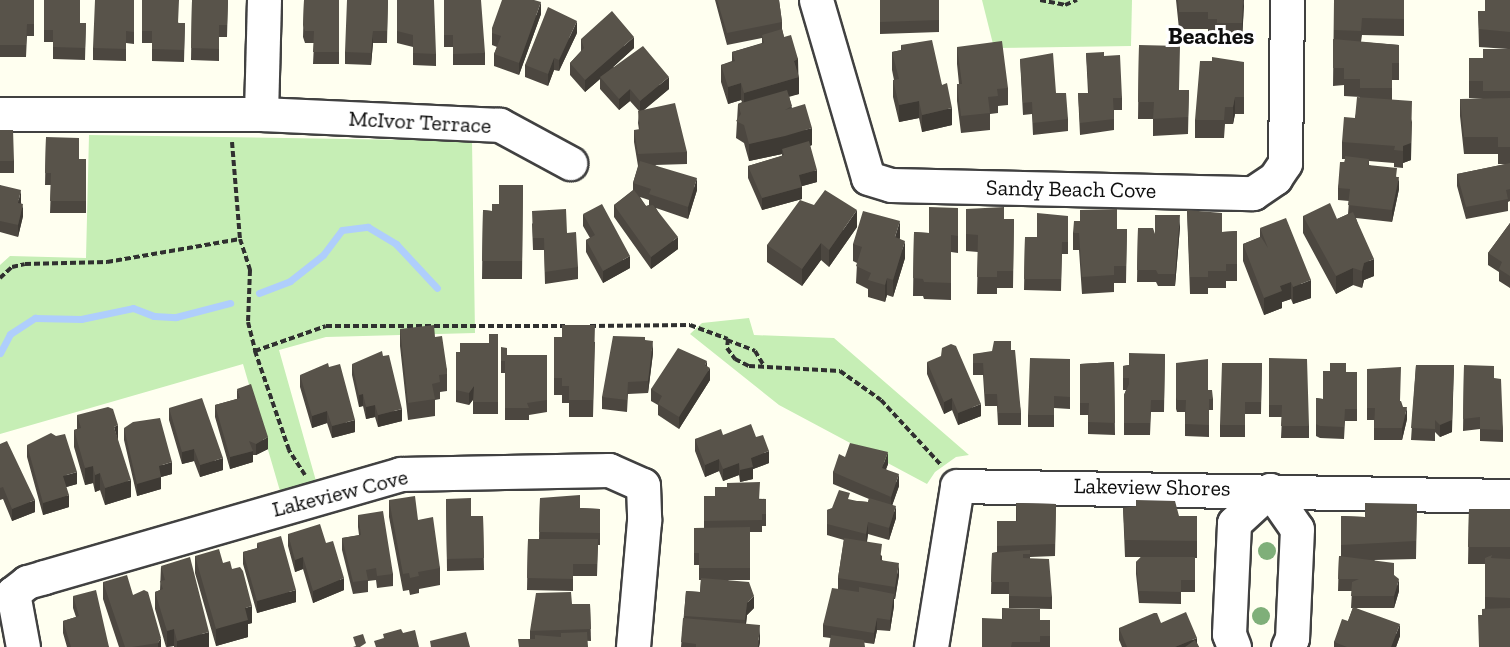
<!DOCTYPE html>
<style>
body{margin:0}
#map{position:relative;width:1510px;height:647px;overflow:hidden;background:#fffff0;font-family:"Zilla Slab",serif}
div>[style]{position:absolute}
.green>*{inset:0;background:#c6eeb5}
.stream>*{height:7px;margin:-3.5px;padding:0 3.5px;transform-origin:3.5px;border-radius:3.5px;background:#afcefc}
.path>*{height:4px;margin-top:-2px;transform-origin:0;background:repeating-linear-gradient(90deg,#303030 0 6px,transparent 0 9px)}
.roads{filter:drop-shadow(2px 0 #414141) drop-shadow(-2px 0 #414141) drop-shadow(0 2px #414141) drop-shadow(0 -2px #414141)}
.minor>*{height:33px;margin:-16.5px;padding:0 16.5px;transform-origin:16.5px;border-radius:16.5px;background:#fff}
.trees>*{width:18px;height:18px;margin:-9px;border-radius:50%;background:#7faf79}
.wall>*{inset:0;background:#4c4740}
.shaded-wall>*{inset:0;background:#3e3a34}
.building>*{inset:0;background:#58534a}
span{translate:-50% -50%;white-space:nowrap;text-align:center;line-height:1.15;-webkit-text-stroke:6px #fff;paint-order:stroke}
.street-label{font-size:22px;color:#0e0e0e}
.neighbourhood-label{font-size:24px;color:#0e0e0e;font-weight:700}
</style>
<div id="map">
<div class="green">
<div style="clip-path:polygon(982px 0,1132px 0,1131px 46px,994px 48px)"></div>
<div style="clip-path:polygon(89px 135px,472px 141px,475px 333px,326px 337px,279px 350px,316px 481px,280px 491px,243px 364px,0 434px,0 265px,10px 256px,86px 258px)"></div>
<div style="clip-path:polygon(749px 318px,754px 335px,834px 338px,969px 455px,956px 457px,935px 472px,927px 484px,779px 405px,690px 334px,702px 323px)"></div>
</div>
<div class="stream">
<div style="left:259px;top:293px;width:33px;rotate:-21deg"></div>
<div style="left:290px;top:281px;width:42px;rotate:-38.2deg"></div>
<div style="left:323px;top:255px;width:31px;rotate:-53deg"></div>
<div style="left:342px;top:230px;width:26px;rotate:-7deg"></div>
<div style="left:368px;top:227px;width:33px;rotate:31deg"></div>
<div style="left:396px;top:244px;width:60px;rotate:47deg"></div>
<div style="left:0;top:353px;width:21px;rotate:-62deg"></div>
<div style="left:10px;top:334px;width:30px;rotate:-33deg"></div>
<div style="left:35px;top:318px;width:46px;rotate:1.2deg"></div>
<div style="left:81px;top:319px;width:53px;rotate:-11.9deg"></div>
<div style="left:133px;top:308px;width:22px;rotate:21deg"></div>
<div style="left:154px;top:316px;width:22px;rotate:3deg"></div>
<div style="left:176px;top:317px;width:56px;rotate:-14.5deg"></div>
</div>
<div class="path">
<div style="left:1040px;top:0;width:25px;rotate:11deg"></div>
<div style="left:1065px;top:5px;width:13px;rotate:-23deg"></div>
<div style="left:232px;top:142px;width:97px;rotate:85.3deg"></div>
<div style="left:240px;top:239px;width:33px;rotate:72deg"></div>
<div style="left:250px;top:270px;width:52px;rotate:92.2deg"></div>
<div style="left:248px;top:322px;width:30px;rotate:76deg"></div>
<div style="left:0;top:278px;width:16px;rotate:-43deg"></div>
<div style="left:12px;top:267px;width:13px;rotate:-13deg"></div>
<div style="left:25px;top:264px;width:82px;rotate:-1.4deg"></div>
<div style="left:107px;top:262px;width:135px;rotate:-9.8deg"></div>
<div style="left:590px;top:326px;width:100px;rotate:-0.6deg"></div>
<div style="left:690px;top:325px;width:40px;rotate:20.2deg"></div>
<div style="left:728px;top:339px;width:9px;rotate:96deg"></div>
<div style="left:727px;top:348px;width:14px;rotate:54deg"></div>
<div style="left:735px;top:359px;width:16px;rotate:27deg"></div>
<div style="left:749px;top:366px;width:91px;rotate:3.1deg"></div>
<div style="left:840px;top:371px;width:50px;rotate:35.3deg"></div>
<div style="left:881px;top:400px;width:88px;rotate:47.3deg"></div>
<div style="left:727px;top:340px;width:30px;rotate:21deg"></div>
<div style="left:755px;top:351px;width:17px;rotate:59deg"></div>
<div style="left:305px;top:475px;width:30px;rotate:-123deg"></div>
<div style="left:289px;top:450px;width:105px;rotate:-109deg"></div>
<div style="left:255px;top:351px;width:75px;rotate:-19.4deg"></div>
<div style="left:326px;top:326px;width:239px"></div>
</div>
<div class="roads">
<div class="minor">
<div style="left:816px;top:0;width:185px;rotate:73.7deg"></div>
<div style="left:868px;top:178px;width:24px;rotate:17deg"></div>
<div style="left:891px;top:185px;width:362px;rotate:1.3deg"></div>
<div style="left:1253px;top:193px;width:27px;rotate:-34deg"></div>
<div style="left:1275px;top:178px;width:18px;rotate:-56deg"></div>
<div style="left:1285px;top:163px;width:163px;rotate:-89.3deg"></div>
<div style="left:0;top:114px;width:261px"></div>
<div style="left:261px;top:114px;width:239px;rotate:2.6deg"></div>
<div style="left:500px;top:125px;width:80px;rotate:28.5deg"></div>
<div style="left:261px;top:114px;width:114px;rotate:-88.5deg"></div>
<div style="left:23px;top:647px;width:55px;rotate:-100.5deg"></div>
<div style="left:13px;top:593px;width:18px;rotate:-38deg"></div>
<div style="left:27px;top:582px;width:18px;rotate:-16deg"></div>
<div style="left:44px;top:577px;width:371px;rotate:-16.1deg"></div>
<div style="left:400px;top:474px;width:209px;rotate:-1.1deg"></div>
<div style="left:609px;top:470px;width:37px;rotate:24deg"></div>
<div style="left:643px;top:485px;width:36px;rotate:88deg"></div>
<div style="left:644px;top:521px;width:126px;rotate:95deg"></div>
<div style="left:931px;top:647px;width:163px;rotate:-80.8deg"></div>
<div style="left:957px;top:486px;width:553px;rotate:1.04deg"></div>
<div style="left:1234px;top:647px;width:14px;rotate:-111deg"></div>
<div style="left:1229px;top:634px;width:111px;rotate:-87.4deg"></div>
<div style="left:1234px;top:523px;width:49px;rotate:-42.5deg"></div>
<div style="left:1270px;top:490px;width:47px;rotate:55.3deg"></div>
<div style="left:1297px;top:529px;width:109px;rotate:92.6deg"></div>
<div style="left:1292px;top:638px;width:10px;rotate:114deg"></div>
</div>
</div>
<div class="trees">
<div style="left:1267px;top:551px"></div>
<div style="left:1261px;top:616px"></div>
</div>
<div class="wall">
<div style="clip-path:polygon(0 0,34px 0,34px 36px,27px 36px,26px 57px,0 57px)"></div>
<div style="clip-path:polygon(44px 0,80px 23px,86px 23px,85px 60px,53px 59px,53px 42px,44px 42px)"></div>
<div style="clip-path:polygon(134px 0,134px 44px,126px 43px,126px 61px,93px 60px,93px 48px)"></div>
<div style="clip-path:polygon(142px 0,179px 23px,185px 23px,184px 62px,152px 61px,152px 43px,142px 43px)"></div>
<div style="clip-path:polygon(192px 0,228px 0,227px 37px,219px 37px,219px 61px,191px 60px)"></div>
<div style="clip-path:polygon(304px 0,339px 0,339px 64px,313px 64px,314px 43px,305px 43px,303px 37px)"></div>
<div style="clip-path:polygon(388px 0,387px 43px,373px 43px,371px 65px,345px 64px,345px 52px)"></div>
<div style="clip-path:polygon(397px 0,436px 54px,436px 66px,413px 65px,413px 47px,397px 43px)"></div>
<div style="clip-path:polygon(444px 0,485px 53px,485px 65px,453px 65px,453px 47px,444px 47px)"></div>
<div style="clip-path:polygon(715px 0,779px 0,782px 22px,782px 29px,784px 37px,798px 59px,799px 94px,789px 96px,792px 108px,812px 145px,810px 146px,817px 182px,802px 186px,802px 199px,762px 210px,748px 178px,748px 166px,782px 156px,782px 154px,749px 161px,744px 143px,736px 138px,738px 104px,742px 102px,741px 100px,728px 104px,721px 82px,721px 65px,732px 61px,732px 52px,762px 43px,762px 38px,727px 45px)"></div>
<div style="clip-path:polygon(880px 0,939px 0,939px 32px,880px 34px)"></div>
<div style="clip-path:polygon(1176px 0,1244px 0,1242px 40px,1217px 40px,1217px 36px,1208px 36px,1208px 29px,1179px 29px)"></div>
<div style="clip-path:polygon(1334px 0,1404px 0,1404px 36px,1362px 35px,1361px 42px,1399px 45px,1399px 80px,1392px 80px,1392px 100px,1411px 160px,1403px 163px,1403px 168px,1394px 167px,1394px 163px,1369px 161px,1369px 165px,1397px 177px,1399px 189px,1392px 222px,1356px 218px,1374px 276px,1364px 280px,1362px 288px,1353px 285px,1336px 294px,1303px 233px,1303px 216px,1337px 219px,1348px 214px,1349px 201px,1338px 200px,1338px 188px,1345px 159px,1342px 159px,1342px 142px,1355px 118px,1360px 97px,1344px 96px,1344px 85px,1333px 86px)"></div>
<div style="clip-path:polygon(1510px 0,1510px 201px,1508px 202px,1508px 211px,1466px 219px,1457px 186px,1457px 174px,1506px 164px,1498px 164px,1498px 154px,1464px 154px,1460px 116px,1460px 99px,1483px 99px,1469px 98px,1469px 58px,1483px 58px,1508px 49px,1479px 47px,1478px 11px,1485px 11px)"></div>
<div style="clip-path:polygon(541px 14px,519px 75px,494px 66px,494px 54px,497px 47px,492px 45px,492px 28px)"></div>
<div style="clip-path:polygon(577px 33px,559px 71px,554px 70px,548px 86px,525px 77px,525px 65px)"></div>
<div style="clip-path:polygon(evenodd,581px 39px,634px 48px,613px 67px,669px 89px,644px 110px,687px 152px,687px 164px,655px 165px,697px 190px,688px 219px,656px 208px,678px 249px,651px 269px,614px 217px,614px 205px,633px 190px,633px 183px,638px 166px,634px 142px,634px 130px,639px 130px,638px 123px,639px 111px,630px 101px,619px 110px,600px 89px,600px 79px,585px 92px,570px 75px,570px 63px,581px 51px,581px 39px,640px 197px,649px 200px,649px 205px,646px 206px,640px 197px)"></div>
<div style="clip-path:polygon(901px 45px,942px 85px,952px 125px,922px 132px,919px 118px,899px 122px,893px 97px,893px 80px,894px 80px,892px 70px,892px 52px,901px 50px)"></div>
<div style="clip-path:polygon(1139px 45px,1179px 90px,1189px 90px,1188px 134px,1153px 136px,1153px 119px,1138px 119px)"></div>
<div style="clip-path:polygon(957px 47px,1008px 88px,1008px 105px,998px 106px,998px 113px,990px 114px,990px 130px,961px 133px,957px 101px,957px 84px,959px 84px,957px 64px)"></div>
<div style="clip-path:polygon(1086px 53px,1104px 56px,1122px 98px,1122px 110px,1114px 110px,1114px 130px,1080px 135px,1078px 93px,1088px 93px)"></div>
<div style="clip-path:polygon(1020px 59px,1056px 93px,1068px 119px,1068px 131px,1033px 135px,1032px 114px,1023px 115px)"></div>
<div style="clip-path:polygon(1244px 62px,1244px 114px,1235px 114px,1233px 124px,1225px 124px,1224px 138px,1195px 138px,1195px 120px)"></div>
<div style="clip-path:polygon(0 130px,14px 161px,14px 173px,0 173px)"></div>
<div style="clip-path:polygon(46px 137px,79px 159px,86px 159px,86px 213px,50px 213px,51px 185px,45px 185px)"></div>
<div style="clip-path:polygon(0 185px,21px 202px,23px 216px,18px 237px,0 232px)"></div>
<div style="clip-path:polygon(523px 185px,522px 279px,482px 279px,483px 210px,492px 211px)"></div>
<div style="clip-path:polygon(958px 208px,958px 253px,951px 252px,951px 300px,924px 299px,923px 296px,913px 296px,914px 232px,929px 233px)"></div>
<div style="clip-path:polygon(966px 209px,1004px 219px,1014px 219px,1013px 288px,997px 288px,997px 294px,977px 294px,978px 252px,966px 251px)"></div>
<div style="clip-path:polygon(1187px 210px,1222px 232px,1237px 231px,1237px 281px,1226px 281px,1226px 288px,1208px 288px,1208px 294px,1190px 294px)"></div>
<div style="clip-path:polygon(583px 214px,630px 268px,603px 283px,586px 252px,586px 240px,590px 238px,583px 226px)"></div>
<div style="clip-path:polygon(1068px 216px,1068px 254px,1062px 254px,1061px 291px,1024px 290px,1025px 237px,1037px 237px)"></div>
<div style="clip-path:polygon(1080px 221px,1117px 229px,1127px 229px,1126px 283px,1114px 283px,1114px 292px,1082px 294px,1079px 250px,1073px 250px,1073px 233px)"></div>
<div style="clip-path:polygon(532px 223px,578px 267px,578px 279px,545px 284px,544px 250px,533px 250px)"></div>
<div style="clip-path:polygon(1510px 223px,1510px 288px,1499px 281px,1499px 272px,1488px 265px,1488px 253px)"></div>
<div style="clip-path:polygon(857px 227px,829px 267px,821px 260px,802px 286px,767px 262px,767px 245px)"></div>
<div style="clip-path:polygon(1180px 227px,1175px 286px,1158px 286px,1156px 282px,1137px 282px,1138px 228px,1155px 234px)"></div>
<div style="clip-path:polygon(1260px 228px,1311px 298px,1293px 304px,1291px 299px,1282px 302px,1282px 308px,1264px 315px,1243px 261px,1243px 244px,1260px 237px)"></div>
<div style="clip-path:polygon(900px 239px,905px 258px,893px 297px,887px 295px,885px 302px,868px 297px,868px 289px,856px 283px,857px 263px,853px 261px,853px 244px)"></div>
<div style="clip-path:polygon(400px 329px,435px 337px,447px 370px,447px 391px,440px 392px,440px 399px,435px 400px,435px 416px,408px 420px,400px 346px)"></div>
<div style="clip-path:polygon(498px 334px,498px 414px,473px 414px,473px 400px,469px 405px,456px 402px,456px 352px,460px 352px,489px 343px)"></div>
<div style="clip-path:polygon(554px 337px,595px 342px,593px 417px,569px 417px,569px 403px,562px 403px,562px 395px,554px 395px)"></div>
<div style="clip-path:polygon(645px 340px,653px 353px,648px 393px,628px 394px,627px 412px,602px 409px,602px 397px)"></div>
<div style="clip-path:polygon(501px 347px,507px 355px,547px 355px,547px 412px,529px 415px,529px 420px,505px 420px,505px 373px,501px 373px)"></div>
<div style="clip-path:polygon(1011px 350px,1021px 413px,1021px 425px,998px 425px,997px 406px,985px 406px,983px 375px,973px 375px,973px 354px)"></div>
<div style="clip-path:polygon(1165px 354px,1164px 412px,1151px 412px,1150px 435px,1124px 435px,1124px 395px,1126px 390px,1123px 390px,1123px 366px,1129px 365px)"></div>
<div style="clip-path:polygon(1269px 358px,1309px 426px,1309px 438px,1281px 438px,1282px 417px,1269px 417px)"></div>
<div style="clip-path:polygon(1070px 359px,1070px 409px,1054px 408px,1054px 427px,1028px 427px,1028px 415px)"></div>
<div style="clip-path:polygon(927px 362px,981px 416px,958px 425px,952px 410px,944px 414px,927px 374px)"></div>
<div style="clip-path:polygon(1114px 362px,1115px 435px,1088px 434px,1088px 415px,1080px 415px,1080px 364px)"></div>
<div style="clip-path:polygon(1176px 363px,1208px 390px,1213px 399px,1213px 410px,1209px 410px,1209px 437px,1185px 436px,1185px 412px,1177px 412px,1176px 409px)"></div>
<div style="clip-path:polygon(1262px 363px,1261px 414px,1245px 414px,1245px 437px,1220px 437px,1220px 425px)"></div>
<div style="clip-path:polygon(352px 364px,402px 421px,378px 427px,375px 417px,366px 419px,363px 406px,359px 407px,352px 375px)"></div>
<div style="clip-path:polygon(1416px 365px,1452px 432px,1440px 437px,1435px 432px,1435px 441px,1411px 440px)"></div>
<div style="clip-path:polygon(1464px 365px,1494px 378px,1503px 430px,1503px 442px,1480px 441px,1480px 429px,1463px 431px)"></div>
<div style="clip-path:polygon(707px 366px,710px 380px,679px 429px,658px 415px,658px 405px,651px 401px,651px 389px)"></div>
<div style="clip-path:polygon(1346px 372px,1357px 372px,1357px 421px,1345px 421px,1344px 439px,1320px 438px,1316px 436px,1316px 398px,1323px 399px)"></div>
<div style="clip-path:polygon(300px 375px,355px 432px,332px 438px,327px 423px,312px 428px,300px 387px)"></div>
<div style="clip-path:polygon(237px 389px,268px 449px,256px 455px,253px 455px,253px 462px,230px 469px,215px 417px,215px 405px,237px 399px)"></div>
<div style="clip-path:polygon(1401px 401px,1407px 419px,1402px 440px,1374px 440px,1374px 420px,1367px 420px,1367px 408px)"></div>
<div style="clip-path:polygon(169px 408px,223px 470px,200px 477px,194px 461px,182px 464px,169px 420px)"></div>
<div style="clip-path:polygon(77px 415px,118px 441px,131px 497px,105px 505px,100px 490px,95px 492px,93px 483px,85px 485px,74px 447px,74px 430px,77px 429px)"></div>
<div style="clip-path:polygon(124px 428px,172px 474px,161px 477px,161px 489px,137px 496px,124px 440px)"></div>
<div style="clip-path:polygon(723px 435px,756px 437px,769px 463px,753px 469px,753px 479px,740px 482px,739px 475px,723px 481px,719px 471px,705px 477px,695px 451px,695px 439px)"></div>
<div style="clip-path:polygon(0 444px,35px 512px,12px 521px,3px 499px,0 500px)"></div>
<div style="clip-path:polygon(27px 445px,77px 484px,66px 487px,69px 507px,43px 515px,27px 457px)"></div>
<div style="clip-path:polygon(845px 457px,888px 464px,886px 469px,899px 486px,892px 505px,896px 518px,889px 540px,868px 534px,867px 542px,882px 556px,882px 560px,899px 575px,895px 599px,894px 599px,894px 606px,890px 631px,877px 630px,874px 644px,823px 637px,823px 625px,838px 589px,838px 578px,844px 540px,827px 535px,827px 510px,857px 501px,868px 502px,869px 499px,833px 484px,833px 472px)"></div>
<div style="clip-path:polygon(704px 496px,766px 499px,766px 526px,762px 526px,762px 532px,750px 532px,750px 580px,728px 580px,754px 608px,747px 615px,746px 624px,760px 642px,759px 647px,681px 647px,686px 591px,700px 592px,701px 580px,699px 580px,699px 565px,694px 565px,694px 528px,704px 528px)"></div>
<div style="clip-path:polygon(540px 498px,580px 508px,600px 509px,600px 545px,598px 545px,597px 576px,573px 576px,573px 591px,527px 590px,528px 539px,539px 539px)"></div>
<div style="clip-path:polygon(446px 499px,471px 516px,483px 516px,484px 570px,447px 571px)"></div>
<div style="clip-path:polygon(389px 500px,418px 520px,440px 568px,440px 585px,419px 589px,419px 593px,410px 595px,409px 590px,403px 591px,389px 517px)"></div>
<div style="clip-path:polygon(1016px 503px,1056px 504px,1055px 556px,1030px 557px,1030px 559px,1052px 597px,1052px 609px,1009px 608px,1009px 594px,991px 594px,992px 553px,997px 552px,997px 546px,1016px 521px)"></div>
<div style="clip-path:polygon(1417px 504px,1416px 559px,1374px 560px,1394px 575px,1399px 591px,1394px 608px,1356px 608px,1400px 636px,1396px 647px,1334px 647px,1334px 642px,1348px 621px,1353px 608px,1351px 608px,1352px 591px,1338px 591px,1339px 556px,1341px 556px,1341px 516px,1365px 517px)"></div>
<div style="clip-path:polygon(1123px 508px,1179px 516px,1197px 516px,1197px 558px,1195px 558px,1195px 592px,1181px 592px,1181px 604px,1139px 603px,1136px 574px,1136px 562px,1141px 557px,1125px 557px)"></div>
<div style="clip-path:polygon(1469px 509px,1510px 509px,1510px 647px,1482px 615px,1485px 608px,1485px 564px,1468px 564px)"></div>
<div style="clip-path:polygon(358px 515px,393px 574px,393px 586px,377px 588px,376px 580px,368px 581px,368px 592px,353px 594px,342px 550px,342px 538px,359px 535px,358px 527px)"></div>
<div style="clip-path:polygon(288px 534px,326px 543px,344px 590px,313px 603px,303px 569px,295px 572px,288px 546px)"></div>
<div style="clip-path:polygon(257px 543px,296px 602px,257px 613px,243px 564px,243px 552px,257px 548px)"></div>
<div style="clip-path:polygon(195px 556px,223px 563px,232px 569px,252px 623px,248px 624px,248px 637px,216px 646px,195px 573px)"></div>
<div style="clip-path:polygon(161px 566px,209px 647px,174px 647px,174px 646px,166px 647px,155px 609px,155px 592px,160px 590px)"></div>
<div style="clip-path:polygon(103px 582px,133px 595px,161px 647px,119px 647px,103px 599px)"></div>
<div style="clip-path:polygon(73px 596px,109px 647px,67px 647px,63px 633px,63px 621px,76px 617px,73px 608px)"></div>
<div style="clip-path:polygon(572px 604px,590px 604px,591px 641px,530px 639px,530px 631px)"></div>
<div style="clip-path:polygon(1002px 608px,1040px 620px,1050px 620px,1050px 647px,982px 647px,1002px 619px)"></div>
<div style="clip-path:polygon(1161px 623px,1197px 643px,1199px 647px,1122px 647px,1119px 640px,1119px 628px)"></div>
</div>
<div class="shaded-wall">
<div style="clip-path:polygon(1243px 0,1244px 6px,1242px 40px,1242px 23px)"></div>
<div style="clip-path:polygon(541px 2px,541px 14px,519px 75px,519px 63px)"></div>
<div style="clip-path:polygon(577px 21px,577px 33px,559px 71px,559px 60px)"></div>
<div style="clip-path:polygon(373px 31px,373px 43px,371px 65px,371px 53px)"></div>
<div style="clip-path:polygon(634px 37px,634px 48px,601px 78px,600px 77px,600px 79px,585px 92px,585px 80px)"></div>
<div style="clip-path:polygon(554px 58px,554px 70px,548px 86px,548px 74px)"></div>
<div style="clip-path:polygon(798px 59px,798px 76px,794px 61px)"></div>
<div style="clip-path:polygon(669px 77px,669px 89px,640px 113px,640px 101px)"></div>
<div style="clip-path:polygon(799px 77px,799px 94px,744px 110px,744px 93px)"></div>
<div style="clip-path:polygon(741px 83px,741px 100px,728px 104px,728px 87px)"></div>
<div style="clip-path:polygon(630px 89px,630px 101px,619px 110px,619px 99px)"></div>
<div style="clip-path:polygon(1235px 97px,1235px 114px,1233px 124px,1233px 107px)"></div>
<div style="clip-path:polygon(919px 101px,919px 118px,899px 122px,899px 105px)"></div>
<div style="clip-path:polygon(952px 108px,952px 125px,922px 132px,922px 115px)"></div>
<div style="clip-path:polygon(1412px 119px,1411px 160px,1403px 163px,1403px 168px,1403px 146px)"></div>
<div style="clip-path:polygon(812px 128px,812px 145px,783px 153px,782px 149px,782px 154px,749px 161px,749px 144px)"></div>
<div style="clip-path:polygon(817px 170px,817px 182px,799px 187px,799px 175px)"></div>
<div style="clip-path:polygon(1399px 177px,1399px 189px,1392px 222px,1392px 210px)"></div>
<div style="clip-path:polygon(697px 178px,697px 190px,688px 219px,688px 207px)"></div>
<div style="clip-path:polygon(802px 187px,802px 199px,762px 210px,762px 198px)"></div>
<div style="clip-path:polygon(21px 190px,21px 202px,18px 215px,18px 203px)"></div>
<div style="clip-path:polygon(23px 204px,23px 216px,18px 237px,18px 225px)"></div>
<div style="clip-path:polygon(857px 210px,857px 227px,829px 267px,829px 250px)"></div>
<div style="clip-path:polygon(1180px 215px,1180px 227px,1175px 286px,1175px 274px)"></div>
<div style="clip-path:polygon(900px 221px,900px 238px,895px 255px,895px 237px)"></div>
<div style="clip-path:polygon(678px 237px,678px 249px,651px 269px,651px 257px)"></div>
<div style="clip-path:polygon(905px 241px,905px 258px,893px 297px,893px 280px)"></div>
<div style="clip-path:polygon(821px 243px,821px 260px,802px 286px,802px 269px)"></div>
<div style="clip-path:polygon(630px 256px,630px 268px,603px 283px,603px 271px)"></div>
<div style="clip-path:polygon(1374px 259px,1374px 276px,1364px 280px,1362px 288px,1362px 271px,1364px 263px)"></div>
<div style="clip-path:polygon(1353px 268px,1353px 285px,1336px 294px,1336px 276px)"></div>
<div style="clip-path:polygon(887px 278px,887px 295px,885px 302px,885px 285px)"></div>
<div style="clip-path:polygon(1311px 280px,1311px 298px,1293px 304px,1293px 287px)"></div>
<div style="clip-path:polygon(1291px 282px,1291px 299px,1282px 302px,1282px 308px,1264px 315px,1264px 298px,1280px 286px)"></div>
<div style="clip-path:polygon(653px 341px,653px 353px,648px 393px,648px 381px)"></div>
<div style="clip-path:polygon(707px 361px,707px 372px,710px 368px,710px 380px,679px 429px,679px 417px)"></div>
<div style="clip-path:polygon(1454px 365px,1452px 432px,1440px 437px,1440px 425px)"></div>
<div style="clip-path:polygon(474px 386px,474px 398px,469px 405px,469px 393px)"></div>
<div style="clip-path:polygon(363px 394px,363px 406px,359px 407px,359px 395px)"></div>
<div style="clip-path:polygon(952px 398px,952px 410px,944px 414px,944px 402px)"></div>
<div style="clip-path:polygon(981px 404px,981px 416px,958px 425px,958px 413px)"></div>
<div style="clip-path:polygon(375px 405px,375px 417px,366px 419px,366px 407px)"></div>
<div style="clip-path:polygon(1407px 407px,1407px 419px,1402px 440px,1402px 428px)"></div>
<div style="clip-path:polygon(402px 409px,402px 421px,378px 427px,378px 415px)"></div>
<div style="clip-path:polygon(327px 411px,327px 423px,312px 428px,312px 416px)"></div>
<div style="clip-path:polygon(355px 420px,355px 432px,332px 438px,332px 426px)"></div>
<div style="clip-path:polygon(118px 425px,118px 442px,114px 427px)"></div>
<div style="clip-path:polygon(268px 437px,268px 449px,256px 455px,256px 444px)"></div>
<div style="clip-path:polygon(194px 449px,194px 461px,182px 464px,182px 452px)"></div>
<div style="clip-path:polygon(253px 451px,253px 462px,230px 469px,230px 457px)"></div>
<div style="clip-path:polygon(769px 451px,769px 463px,753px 469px,753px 479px,740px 482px,740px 470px,751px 458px)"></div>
<div style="clip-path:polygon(888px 452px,888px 464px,882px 480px,882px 468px)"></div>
<div style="clip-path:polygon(223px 458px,223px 470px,200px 477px,200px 465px)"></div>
<div style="clip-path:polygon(719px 459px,719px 471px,705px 477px,705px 465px)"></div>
<div style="clip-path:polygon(172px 462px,172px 474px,161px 477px,161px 489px,137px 496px,137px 484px,159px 466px)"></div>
<div style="clip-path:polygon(739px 463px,739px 475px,723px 481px,723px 469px)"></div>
<div style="clip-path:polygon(93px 466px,93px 483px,85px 485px,85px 468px)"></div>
<div style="clip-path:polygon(77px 472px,77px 484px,63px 488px,63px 476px)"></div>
<div style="clip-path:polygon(100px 473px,100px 490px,95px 492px,95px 475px)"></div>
<div style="clip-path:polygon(899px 474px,899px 486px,891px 509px,891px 497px)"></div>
<div style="clip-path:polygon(131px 480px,131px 497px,105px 505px,105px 488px)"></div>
<div style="clip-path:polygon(69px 495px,69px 507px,43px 515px,43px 503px)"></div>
<div style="clip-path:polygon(35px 500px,35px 512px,12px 521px,12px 509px)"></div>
<div style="clip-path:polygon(896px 506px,896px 518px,889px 540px,889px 528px)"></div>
<div style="clip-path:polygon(868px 522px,868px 534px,866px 546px,866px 534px)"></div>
<div style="clip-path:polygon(303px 557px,303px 569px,295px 572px,295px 560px)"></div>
<div style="clip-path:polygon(899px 563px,899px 575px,895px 599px,895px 587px)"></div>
<div style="clip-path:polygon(344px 578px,344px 590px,313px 603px,313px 591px)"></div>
<div style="clip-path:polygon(1399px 579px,1399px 591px,1394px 608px,1394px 596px)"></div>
<div style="clip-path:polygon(296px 590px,296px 602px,257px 613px,257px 601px)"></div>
<div style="clip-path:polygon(894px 594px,894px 606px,890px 631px,890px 620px)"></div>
<div style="clip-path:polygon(754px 596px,754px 608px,747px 615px,745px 632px,745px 620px,747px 603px)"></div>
<div style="clip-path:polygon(252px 606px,252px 623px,248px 624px,248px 637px,216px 646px,216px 629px,245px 608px)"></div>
<div style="clip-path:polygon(877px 618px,877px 630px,874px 644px,874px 633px)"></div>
<div style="clip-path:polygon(1400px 624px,1400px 636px,1396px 647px,1391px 647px)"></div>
<div style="clip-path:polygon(760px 625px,760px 642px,759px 647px,758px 647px)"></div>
<div style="clip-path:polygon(174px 629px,174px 646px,167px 647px,167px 631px)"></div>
<div style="clip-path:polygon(209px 632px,209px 647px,177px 647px,177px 641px)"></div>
<div style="clip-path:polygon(161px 638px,161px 647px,158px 647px,158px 643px)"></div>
<div style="clip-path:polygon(1197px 638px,1197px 647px,1175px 647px)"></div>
</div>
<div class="building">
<div style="clip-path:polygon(0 0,34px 0,34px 24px,27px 24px,26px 45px,0 45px)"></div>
<div style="clip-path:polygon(44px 0,80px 0,80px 23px,86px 23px,85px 48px,53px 47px,53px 30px,44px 30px)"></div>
<div style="clip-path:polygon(95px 0,134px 0,134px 32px,126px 31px,126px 49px,93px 48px)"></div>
<div style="clip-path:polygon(142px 0,179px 0,178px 23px,185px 23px,184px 50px,152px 49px,152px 31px,142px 31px)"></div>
<div style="clip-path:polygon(192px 0,228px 0,227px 25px,219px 25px,219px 49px,191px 48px)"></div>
<div style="clip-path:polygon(304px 0,339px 0,339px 52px,313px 52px,314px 31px,305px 31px,303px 25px)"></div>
<div style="clip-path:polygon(347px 0,388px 0,387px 31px,373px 31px,371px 53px,345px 52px)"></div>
<div style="clip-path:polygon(397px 0,434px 0,436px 54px,413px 53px,413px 35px,397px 31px)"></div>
<div style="clip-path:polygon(444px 0,481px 0,485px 53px,453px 54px,453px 35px,444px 35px)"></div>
<div style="clip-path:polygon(502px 0,534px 0,541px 2px,519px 63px,494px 54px,501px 36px,492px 33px,492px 28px)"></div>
<div style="clip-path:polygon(717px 0,779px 0,782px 22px,727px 33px)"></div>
<div style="clip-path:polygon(880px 0,939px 0,939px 20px,880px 22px)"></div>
<div style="clip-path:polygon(1178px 0,1243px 0,1242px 23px,1217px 23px,1217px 19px,1208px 19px,1208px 12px,1179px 12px)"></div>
<div style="clip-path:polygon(1334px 0,1404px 0,1404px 19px,1362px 18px,1361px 31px,1334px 30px)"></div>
<div style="clip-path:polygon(1485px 0,1510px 0,1510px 32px,1479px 29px,1478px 11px,1485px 11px)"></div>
<div style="clip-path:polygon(548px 7px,577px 21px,559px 60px,554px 58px,548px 74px,525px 65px)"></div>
<div style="clip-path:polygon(612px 11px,634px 37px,585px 80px,570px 63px,584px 48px,581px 39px)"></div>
<div style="clip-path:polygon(782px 29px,784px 37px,791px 35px,798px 59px,794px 61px,799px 77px,744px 93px,741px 83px,728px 87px,721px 65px,735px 61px,732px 52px,764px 43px,762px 35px)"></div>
<div style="clip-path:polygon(1333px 39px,1399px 45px,1399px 63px,1392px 63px,1392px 88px,1360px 88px,1360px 79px,1344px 79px,1344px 68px,1333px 68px)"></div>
<div style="clip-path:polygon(932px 40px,942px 85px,947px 83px,952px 108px,922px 115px,919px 101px,899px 105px,893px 80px,899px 79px,892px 52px,902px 50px,901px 45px)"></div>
<div style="clip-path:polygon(1002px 41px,1008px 88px,997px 89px,998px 96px,988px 97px,990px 113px,961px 116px,957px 84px,962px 84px,957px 47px)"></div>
<div style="clip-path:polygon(1139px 45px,1180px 46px,1179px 90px,1189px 90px,1188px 117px,1153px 119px,1154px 102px,1138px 102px)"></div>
<div style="clip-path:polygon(643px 46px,669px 77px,640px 101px,630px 89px,619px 99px,600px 77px)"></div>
<div style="clip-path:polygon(1483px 49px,1510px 49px,1510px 91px,1483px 91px,1483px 81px,1469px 81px,1469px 58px,1483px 58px)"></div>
<div style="clip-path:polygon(1104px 52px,1104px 56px,1120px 55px,1122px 98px,1113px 98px,1114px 119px,1080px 123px,1078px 93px,1089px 93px,1086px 53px)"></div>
<div style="clip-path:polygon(1053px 53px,1056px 93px,1066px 93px,1068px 119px,1033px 123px,1032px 102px,1023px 103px,1020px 59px)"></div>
<div style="clip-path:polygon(1212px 57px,1244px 62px,1244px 97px,1235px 97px,1233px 107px,1225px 107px,1224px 120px,1195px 120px,1200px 61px,1212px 61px)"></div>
<div style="clip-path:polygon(787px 90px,792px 106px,785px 110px,805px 104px,812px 128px,785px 136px,749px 144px,744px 125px,736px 121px,741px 114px,738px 104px)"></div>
<div style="clip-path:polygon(1357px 97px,1412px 101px,1411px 143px,1403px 146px,1403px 151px,1394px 150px,1395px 146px,1342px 142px,1344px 117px,1355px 118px)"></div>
<div style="clip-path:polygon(1510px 98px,1510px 147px,1498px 147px,1498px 137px,1464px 137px,1460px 99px)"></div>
<div style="clip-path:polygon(675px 103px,687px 152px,638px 154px,634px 130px,640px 129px,638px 111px)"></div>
<div style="clip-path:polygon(0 130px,13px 130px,14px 161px,0 161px)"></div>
<div style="clip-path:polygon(46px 137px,79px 138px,79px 159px,86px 159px,86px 201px,50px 201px,51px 173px,45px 173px)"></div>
<div style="clip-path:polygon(809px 141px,817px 170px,799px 175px,802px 187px,762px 198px,748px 166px,784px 155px,782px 149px)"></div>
<div style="clip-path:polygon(1345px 156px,1369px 159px,1368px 165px,1397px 168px,1396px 177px,1399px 177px,1392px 210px,1348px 205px,1350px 189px,1338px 188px,1340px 162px,1345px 162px)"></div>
<div style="clip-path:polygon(640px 161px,697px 178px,688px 207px,649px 194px,651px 189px,633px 183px)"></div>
<div style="clip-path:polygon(1510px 163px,1510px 189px,1506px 190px,1508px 199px,1466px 207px,1457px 174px)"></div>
<div style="clip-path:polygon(0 185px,21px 190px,18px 203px,23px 204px,18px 225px,0 221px)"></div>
<div style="clip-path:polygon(499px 185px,523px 185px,522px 261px,482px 261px,483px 210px,492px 211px,492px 204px,499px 204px)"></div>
<div style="clip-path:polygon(634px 190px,646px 206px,653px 205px,678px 237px,651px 257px,614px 205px)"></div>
<div style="clip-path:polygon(825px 190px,857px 210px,829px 250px,821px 243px,802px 269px,767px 245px,800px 200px,814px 205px)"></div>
<div style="clip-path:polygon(1330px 203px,1337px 219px,1353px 212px,1374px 259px,1364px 263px,1362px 271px,1353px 268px,1336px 276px,1303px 216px)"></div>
<div style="clip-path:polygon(602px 204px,630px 256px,603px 271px,586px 240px,595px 235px,583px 214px)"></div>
<div style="clip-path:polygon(929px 207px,958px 208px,958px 236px,951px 235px,951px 283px,924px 282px,923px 279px,913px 278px,914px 232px,929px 233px)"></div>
<div style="clip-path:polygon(1004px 207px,1004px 219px,1014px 219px,1013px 271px,997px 271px,997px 277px,977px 277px,978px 235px,966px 234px,966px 209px)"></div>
<div style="clip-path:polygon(566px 209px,567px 233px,576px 232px,578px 267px,545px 272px,544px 238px,533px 238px,532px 211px)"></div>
<div style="clip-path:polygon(1117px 209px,1117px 229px,1127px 229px,1126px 266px,1114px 266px,1114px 275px,1082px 277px,1079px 233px,1073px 233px,1074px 221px,1080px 221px,1080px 210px)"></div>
<div style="clip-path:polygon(1187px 210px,1222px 213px,1222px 232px,1237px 231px,1237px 264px,1226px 264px,1226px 271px,1208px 271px,1208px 277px,1190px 277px)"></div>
<div style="clip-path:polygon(863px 211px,900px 221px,895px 237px,905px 241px,893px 280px,887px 278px,885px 285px,868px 280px,871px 273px,856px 266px,862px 247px,853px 244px)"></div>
<div style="clip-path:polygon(1037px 213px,1068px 216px,1068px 242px,1062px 242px,1061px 279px,1024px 279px,1025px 237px,1037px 237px)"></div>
<div style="clip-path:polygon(1155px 215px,1180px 215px,1175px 274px,1158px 274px,1156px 270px,1137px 270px,1138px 228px,1153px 228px,1155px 234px)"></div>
<div style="clip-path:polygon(1286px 218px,1311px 280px,1293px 287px,1291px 282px,1280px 286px,1282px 291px,1264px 298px,1243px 244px,1261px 237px,1268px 248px,1260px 228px)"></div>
<div style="clip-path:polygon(1510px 223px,1510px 276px,1499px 269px,1502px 262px,1488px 253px)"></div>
<div style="clip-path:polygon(434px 325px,435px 337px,442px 336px,447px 370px,447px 374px,439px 375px,440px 382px,432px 384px,435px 399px,408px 403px,400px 329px)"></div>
<div style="clip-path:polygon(562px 325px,595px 325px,593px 400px,569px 400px,569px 386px,562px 386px,562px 378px,554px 378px,554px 337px,562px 337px)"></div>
<div style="clip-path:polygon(489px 334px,498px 334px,498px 402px,473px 402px,474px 386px,469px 393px,456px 390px,456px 352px,460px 352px,460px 343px,489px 343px)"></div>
<div style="clip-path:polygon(613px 336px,645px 337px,645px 340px,653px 341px,648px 381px,628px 382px,627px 400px,602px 397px)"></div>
<div style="clip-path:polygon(994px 341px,1011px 341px,1011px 350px,1015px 350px,1021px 413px,998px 413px,997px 394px,985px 394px,983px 363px,973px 363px,973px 354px,992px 351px)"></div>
<div style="clip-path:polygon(951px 344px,956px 346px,981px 404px,958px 413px,952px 398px,944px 402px,927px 362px,941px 356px,942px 348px)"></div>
<div style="clip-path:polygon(501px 347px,507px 348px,507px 355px,547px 355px,547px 400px,527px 403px,529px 408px,505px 408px,505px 361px,501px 361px)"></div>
<div style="clip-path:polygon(678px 348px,707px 361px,705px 365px,710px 368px,679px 417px,658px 404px,662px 396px,651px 389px)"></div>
<div style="clip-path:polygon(382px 351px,383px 356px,389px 355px,402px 409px,378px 415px,375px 405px,366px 407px,363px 394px,359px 395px,352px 364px)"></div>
<div style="clip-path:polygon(1129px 353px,1165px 354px,1164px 400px,1151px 400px,1150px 423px,1124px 423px,1124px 395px,1129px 384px,1129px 378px,1123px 378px,1123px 366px,1129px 365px)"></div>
<div style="clip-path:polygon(1030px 358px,1070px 359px,1070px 397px,1054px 396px,1054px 415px,1028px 415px)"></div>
<div style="clip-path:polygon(1269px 358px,1307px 359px,1309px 426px,1281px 426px,1282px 405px,1269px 405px)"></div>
<div style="clip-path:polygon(1208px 359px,1208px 390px,1212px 390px,1213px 399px,1209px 399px,1209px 425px,1185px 424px,1186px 400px,1177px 400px,1176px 397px,1176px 363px)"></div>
<div style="clip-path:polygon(1114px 362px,1115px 423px,1088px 422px,1089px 403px,1080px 403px,1080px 364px)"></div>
<div style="clip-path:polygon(328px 363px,329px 367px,340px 364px,355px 420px,332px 426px,327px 411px,312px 416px,300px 375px)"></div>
<div style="clip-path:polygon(1222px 363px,1262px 363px,1261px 402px,1245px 402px,1245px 425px,1220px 425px)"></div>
<div style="clip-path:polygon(1330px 363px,1346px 363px,1346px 372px,1357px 372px,1357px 409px,1345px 409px,1344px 427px,1320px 426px,1316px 424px,1316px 398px,1323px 399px,1323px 371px,1330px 371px)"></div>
<div style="clip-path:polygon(1416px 365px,1454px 365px,1452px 420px,1440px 425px,1435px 420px,1435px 429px,1411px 428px)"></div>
<div style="clip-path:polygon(1464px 365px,1494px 366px,1494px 378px,1501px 379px,1503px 430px,1480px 429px,1480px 417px,1463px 419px)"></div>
<div style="clip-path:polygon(1401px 367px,1400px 401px,1402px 407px,1407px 407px,1402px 428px,1374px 428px,1375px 408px,1367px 408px,1367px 369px)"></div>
<div style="clip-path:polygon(251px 384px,268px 437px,256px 444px,249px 441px,253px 451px,230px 457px,215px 405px,240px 398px,237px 389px)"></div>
<div style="clip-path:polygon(202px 398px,223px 458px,200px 465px,194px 449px,182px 452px,169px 408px)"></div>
<div style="clip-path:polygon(108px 407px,113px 409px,118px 425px,114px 427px,131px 480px,105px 488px,100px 473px,95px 475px,93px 466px,85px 468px,74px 430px,81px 428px,77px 415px)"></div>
<div style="clip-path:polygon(160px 418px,172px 462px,159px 466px,161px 477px,137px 484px,124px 428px,133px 422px)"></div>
<div style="clip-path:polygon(751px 424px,756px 437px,763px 435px,769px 451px,751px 458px,753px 467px,740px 470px,739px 463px,723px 469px,719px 459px,705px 465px,695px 439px,721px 429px,723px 435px)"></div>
<div style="clip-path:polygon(51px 433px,56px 436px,65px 434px,77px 472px,63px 476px,69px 495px,43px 503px,27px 445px)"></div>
<div style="clip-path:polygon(7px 441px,35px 500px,12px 509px,3px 487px,0 488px,0 444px)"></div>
<div style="clip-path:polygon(850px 443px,888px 452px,882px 468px,899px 474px,891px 497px,833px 472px,839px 454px,845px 457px)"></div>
<div style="clip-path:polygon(760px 482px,759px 500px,766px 499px,766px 514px,762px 514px,762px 520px,704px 521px,704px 496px,715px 496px,715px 487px,727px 487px,727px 483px)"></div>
<div style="clip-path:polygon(839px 490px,850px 493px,848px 499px,857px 501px,868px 502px,869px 498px,896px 506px,889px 528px,868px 522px,866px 534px,827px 524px,827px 510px,832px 508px)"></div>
<div style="clip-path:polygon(580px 495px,580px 508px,600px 509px,600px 533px,539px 532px,540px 498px)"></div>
<div style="clip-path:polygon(415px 496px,418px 520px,433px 517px,440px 568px,418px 572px,419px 576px,410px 578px,409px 573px,403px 574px,389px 500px)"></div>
<div style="clip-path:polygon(471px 498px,471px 516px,483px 516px,484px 558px,447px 559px,446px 499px)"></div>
<div style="clip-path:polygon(1136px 500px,1175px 501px,1179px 516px,1197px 516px,1197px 541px,1125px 540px,1123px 508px,1136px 506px)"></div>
<div style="clip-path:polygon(1016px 503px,1056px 504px,1055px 544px,997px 546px,997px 521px,1017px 521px)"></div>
<div style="clip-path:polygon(1365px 503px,1417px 504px,1416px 541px,1341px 545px,1341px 516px,1365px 517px)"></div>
<div style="clip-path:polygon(1469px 509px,1510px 509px,1510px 547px,1468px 547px)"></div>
<div style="clip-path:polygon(383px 511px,393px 574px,377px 576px,376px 568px,366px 570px,368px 580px,353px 582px,342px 538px,361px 535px,358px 515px)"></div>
<div style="clip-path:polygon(320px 524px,326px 543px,333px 541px,344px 578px,313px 591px,303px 557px,295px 560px,288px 534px)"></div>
<div style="clip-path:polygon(750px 527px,750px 568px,699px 568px,699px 553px,694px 553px,694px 528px)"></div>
<div style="clip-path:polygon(281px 536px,296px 590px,257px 601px,243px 552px,259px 548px,257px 543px)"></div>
<div style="clip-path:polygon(844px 538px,882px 544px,880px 560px,899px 563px,895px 587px,838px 578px)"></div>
<div style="clip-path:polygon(528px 539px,598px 539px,597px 564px,573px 564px,573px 579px,527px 578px)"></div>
<div style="clip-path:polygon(219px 549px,223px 563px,230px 561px,232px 569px,240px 567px,243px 571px,252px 606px,245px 608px,248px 620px,216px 629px,195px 556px)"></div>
<div style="clip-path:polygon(1030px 550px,1030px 554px,1023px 554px,1023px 558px,1049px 559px,1052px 597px,1009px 596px,1009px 582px,991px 582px,992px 553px)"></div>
<div style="clip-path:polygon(1492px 555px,1491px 558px,1510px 559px,1510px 598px,1485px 597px,1485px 558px)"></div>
<div style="clip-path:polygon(1339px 556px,1394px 563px,1394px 575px,1399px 579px,1394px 596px,1351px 596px,1352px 582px,1359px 579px,1338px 579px)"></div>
<div style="clip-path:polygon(190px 557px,209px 632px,177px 641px,174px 629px,167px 631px,155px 592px,163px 589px,160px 581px,165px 580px,161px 566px)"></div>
<div style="clip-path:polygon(1141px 557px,1195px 557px,1195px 580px,1181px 580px,1181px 592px,1139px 591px,1136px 562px)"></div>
<div style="clip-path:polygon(127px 575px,133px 595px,144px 590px,148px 592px,161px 638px,158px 643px,132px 647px,125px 647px,103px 582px)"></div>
<div style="clip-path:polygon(701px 578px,749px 582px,754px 596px,747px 603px,745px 620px,684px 616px,686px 591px,700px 592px)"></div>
<div style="clip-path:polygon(859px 587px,894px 594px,890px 620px,877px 618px,874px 633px,823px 625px,832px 588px,859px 592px)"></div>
<div style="clip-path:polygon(96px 590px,109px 647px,71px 647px,63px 621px,79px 616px,73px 596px)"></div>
<div style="clip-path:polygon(571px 592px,572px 604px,590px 604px,591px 629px,530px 631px,536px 593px)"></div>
<div style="clip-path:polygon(1353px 607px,1400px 624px,1391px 647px,1347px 647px,1334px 642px,1342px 619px,1348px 621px)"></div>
<div style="clip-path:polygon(1002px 608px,1040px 609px,1040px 620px,1050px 620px,1050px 636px,1040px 636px,1040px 642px,1012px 642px,1011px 647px,982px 647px,982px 618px,1003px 619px)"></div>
<div style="clip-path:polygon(1510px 608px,1510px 647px,1479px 647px,1478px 615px,1482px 615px,1482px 609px)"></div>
<div style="clip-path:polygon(1186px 612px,1197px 638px,1175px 647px,1127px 647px,1119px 628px,1154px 613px,1157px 613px,1161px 623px)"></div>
<div style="clip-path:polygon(683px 618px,760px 625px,758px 647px,696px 647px,696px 644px,681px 642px)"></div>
<div style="clip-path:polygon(401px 629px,403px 633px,415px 630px,419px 647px,376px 647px,374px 641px,384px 638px,383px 634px)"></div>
<div style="clip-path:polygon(466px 632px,470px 647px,431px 647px,430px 641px)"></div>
<div style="clip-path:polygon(587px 632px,588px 647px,519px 647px,518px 639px,535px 639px,535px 635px,561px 637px,561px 633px)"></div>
<div style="clip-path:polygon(363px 634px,366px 643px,360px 647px,353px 647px,356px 646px,353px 637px)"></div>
<div style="clip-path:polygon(831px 635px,864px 640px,865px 647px,829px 647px)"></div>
<div style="clip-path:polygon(1195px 640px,1199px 647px,1185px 647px)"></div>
</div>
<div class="street-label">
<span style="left:420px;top:122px;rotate:3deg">McIvor Terrace</span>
<span style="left:1071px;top:189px;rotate:1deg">Sandy Beach Cove</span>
<span style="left:1152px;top:487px;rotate:1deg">Lakeview Shores</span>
<span style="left:340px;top:493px;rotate:-14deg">Lakeview Cove</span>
</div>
<div class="neighbourhood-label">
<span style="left:1211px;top:36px">Beaches</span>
</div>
</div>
